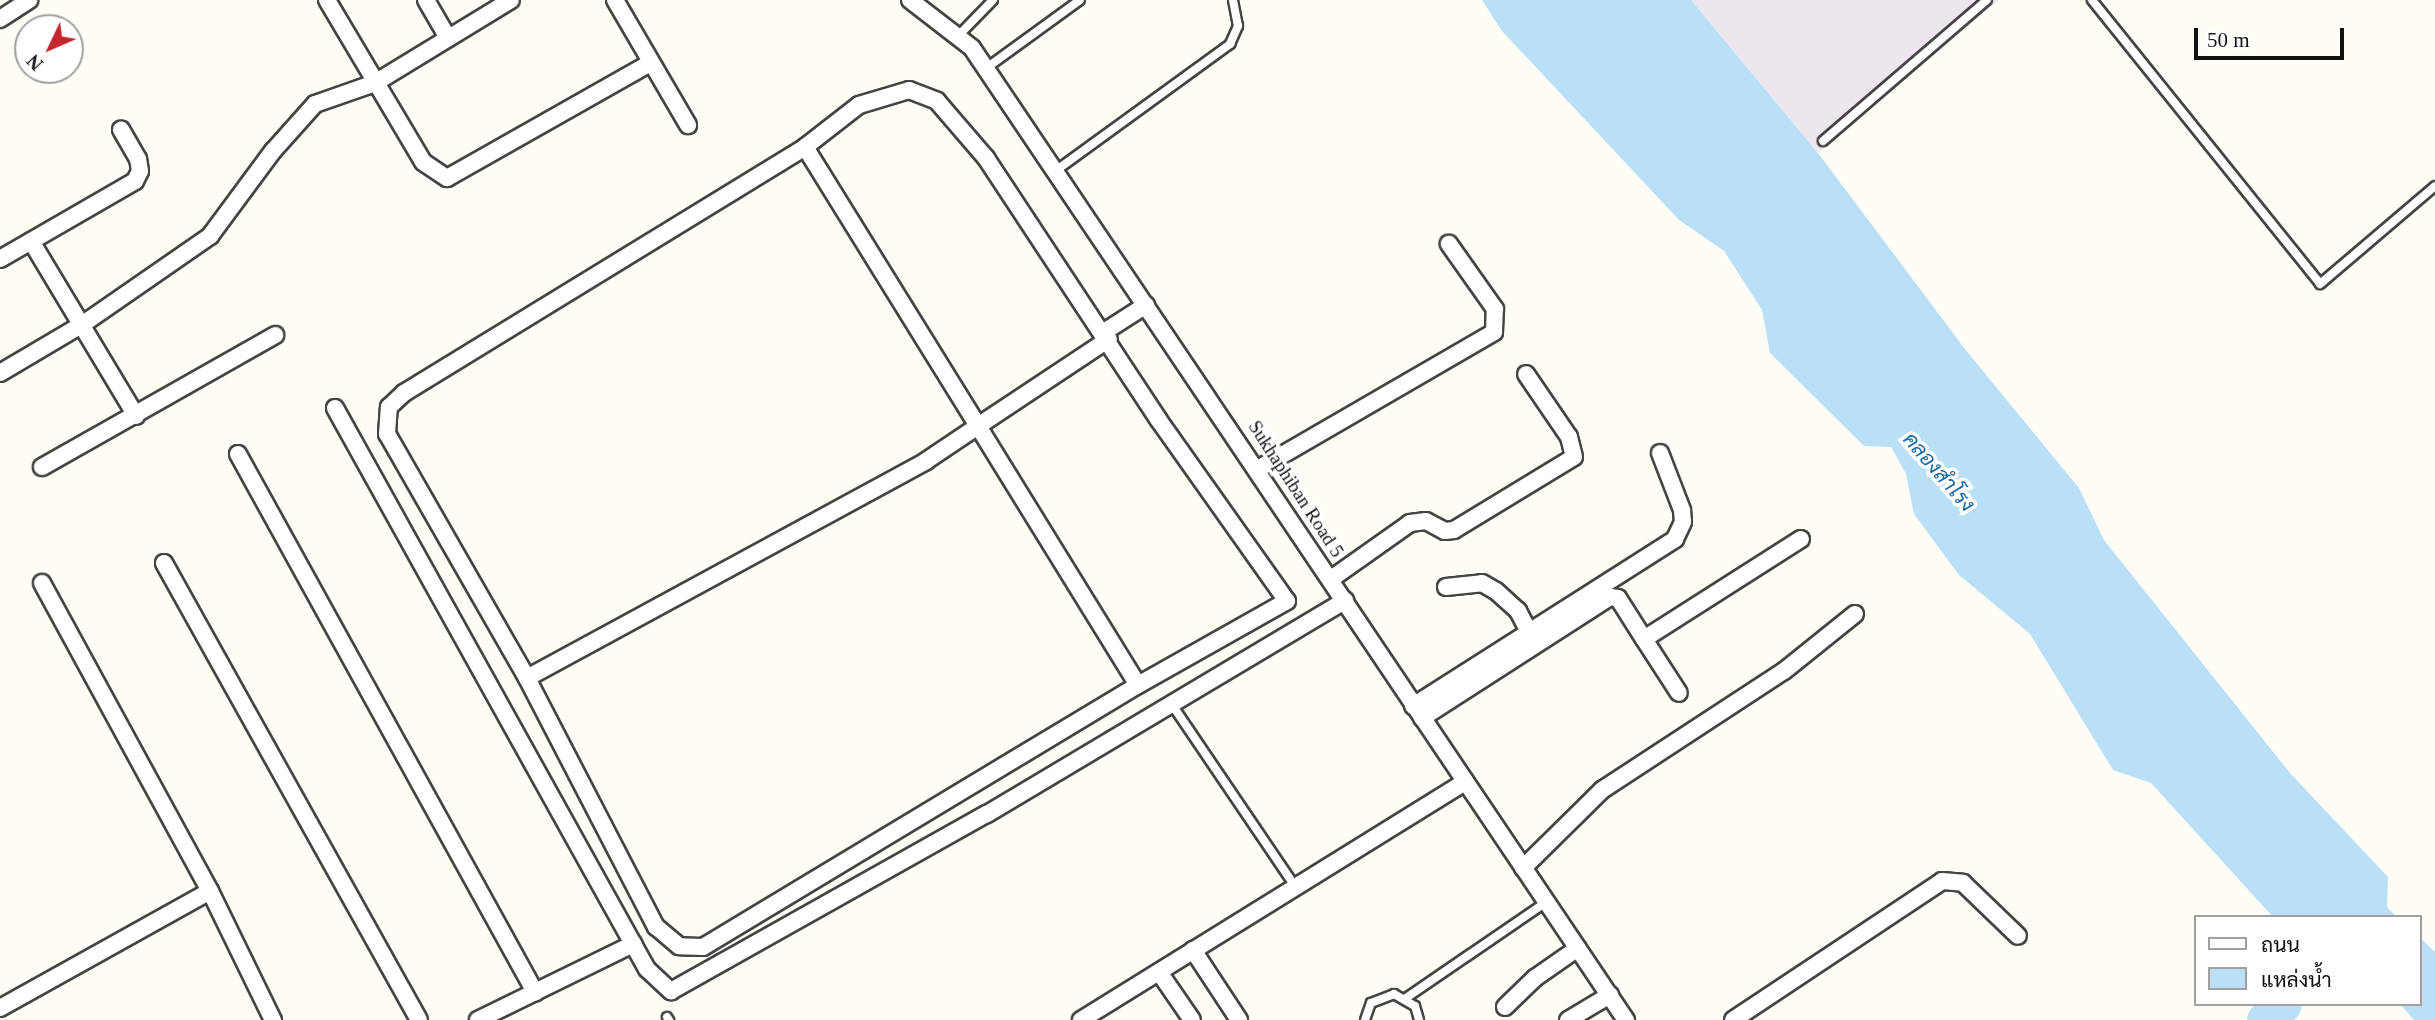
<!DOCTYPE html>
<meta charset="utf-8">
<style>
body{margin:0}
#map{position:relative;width:2435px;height:1020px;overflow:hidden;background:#fffdf5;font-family:"Times New Roman",Sarabun,serif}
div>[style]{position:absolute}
.industrial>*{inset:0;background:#eee6ef}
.water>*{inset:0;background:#b9e0f7}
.river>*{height:37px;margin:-18.5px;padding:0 18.5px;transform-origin:18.5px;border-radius:18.5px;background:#b9e0f7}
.roads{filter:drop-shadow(2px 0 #444) drop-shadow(-2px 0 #444) drop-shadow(0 2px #444) drop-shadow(0 -2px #444)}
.lane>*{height:8px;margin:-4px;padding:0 4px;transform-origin:4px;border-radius:4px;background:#fff}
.street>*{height:16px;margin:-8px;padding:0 8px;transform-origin:8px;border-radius:8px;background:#fff}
span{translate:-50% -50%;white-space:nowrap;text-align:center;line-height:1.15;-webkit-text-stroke:7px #fff;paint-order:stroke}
.street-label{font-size:19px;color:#111}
.water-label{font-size:21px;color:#1768a6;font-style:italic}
.legend{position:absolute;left:2194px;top:915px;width:228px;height:91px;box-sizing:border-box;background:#fff;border:2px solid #a0a0a0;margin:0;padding:9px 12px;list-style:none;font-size:21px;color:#111}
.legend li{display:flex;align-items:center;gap:14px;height:35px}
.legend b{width:35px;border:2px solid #a0a0a0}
.north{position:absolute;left:14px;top:14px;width:70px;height:70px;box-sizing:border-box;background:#fff;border:2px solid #a0a0a0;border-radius:50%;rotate:226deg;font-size:19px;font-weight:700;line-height:28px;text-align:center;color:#111}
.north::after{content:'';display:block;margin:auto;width:24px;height:32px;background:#c4262e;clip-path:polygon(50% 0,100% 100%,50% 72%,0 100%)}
.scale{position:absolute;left:2194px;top:28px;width:150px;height:32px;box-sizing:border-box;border:4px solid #111;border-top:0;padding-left:9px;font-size:21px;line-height:24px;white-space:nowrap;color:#111;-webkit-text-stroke:5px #fff;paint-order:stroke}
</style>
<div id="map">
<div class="industrial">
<div style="clip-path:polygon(1691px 0,1999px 0,1818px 153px)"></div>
</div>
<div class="water">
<div style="clip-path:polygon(1482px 0,1691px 0,1818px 153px,1965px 349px,2079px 488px,2104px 540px,2290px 773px,2388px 877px,2387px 907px,2397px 917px,2273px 917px,2151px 783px,2113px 770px,2030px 634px,1959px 575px,1914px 514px,1906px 474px,1891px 447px,1864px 446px,1770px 353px,1762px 310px,1724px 251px,1679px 220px,1501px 30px)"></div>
<div style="clip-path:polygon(2419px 937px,2435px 952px,2435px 1020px,2414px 1020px,2400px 1004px,2419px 1004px)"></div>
</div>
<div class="river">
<div style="left:2265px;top:1020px;width:24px;rotate:-42deg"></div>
</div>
<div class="roads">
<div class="lane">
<div style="left:2092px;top:0;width:364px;rotate:51.2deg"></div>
<div style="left:2320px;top:284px;width:151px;rotate:-40.4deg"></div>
<div style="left:958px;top:36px;width:50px;rotate:-45.8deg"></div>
<div style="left:985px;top:69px;width:117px;rotate:-36deg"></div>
<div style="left:1823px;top:141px;width:216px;rotate:-40.7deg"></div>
<div style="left:1054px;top:172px;width:218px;rotate:-36deg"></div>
<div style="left:1230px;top:44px;width:20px;rotate:-66deg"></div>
<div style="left:1238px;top:26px;width:26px;rotate:-101deg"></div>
<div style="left:1175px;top:709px;width:214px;rotate:55.9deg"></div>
<div style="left:1406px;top:998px;width:170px;rotate:-34.4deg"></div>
<div style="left:667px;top:1017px;width:4px;rotate:56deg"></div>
<div style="left:1365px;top:1020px;width:18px;rotate:-71deg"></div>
<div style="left:1371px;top:1003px;width:25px;rotate:-21deg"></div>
<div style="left:1394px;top:994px;width:24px;rotate:30deg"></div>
<div style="left:1415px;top:1006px;width:15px;rotate:74deg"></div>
</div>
<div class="street">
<div style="left:327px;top:0;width:188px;rotate:59.3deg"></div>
<div style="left:423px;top:162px;width:29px;rotate:34deg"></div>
<div style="left:447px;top:178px;width:233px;rotate:-29.5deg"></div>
<div style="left:426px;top:0;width:44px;rotate:59.9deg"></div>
<div style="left:615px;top:0;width:145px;rotate:59.7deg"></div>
<div style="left:910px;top:0;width:78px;rotate:37.7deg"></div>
<div style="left:972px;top:48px;width:1172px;rotate:56.07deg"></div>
<div style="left:0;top:19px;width:35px;rotate:-33deg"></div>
<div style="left:909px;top:90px;width:30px;rotate:21deg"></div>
<div style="left:937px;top:101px;width:75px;rotate:49.3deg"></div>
<div style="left:986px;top:158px;width:313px;rotate:56.6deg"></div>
<div style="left:1158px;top:419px;width:223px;rotate:54.7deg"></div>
<div style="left:1287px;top:601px;width:171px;rotate:150.6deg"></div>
<div style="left:1138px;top:685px;width:508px;rotate:148.94deg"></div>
<div style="left:703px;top:947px;width:24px;rotate:-178deg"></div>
<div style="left:679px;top:946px;width:30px;rotate:-140deg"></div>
<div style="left:656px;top:927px;width:280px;rotate:-117.4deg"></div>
<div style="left:527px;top:678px;width:281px;rotate:-119.8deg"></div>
<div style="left:387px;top:434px;width:27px;rotate:-86deg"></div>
<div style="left:389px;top:407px;width:21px;rotate:-43deg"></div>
<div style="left:404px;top:393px;width:470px;rotate:-31.5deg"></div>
<div style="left:805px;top:147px;width:68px;rotate:-37.9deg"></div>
<div style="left:859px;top:105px;width:52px;rotate:-16.7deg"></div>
<div style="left:805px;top:147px;width:328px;rotate:58.2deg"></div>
<div style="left:978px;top:426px;width:157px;rotate:-33.6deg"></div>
<div style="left:31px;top:241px;width:204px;rotate:59deg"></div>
<div style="left:0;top:259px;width:156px;rotate:-30deg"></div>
<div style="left:135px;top:181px;width:11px;rotate:-63deg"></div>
<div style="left:140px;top:171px;width:12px;rotate:-99deg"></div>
<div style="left:138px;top:159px;width:34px;rotate:-120deg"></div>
<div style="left:1104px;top:332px;width:50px;rotate:-32.7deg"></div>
<div style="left:0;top:373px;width:96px;rotate:-30.6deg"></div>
<div style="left:83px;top:324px;width:155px;rotate:-34.7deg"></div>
<div style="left:210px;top:236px;width:106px;rotate:-53.5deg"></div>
<div style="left:273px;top:151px;width:63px;rotate:-48.2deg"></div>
<div style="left:315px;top:104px;width:64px;rotate:-19.3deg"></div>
<div style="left:375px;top:83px;width:159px;rotate:-31.4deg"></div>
<div style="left:335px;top:408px;width:642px;rotate:60.92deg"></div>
<div style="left:647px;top:969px;width:33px;rotate:43deg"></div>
<div style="left:671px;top:991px;width:362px;rotate:-29.3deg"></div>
<div style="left:987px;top:814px;width:417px;rotate:-30.8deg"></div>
<div style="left:238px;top:454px;width:615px;rotate:61.1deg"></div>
<div style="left:42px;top:467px;width:268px;rotate:-29.5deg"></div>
<div style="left:1258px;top:469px;width:273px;rotate:-30.1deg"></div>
<div style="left:1494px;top:332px;width:23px;rotate:-88deg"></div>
<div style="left:1495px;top:309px;width:80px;rotate:-125.3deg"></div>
<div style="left:164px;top:563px;width:523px;rotate:60.84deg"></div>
<div style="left:1331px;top:579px;width:97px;rotate:-35.3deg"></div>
<div style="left:1410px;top:523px;width:16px;rotate:-7deg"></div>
<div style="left:1426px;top:521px;width:21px;rotate:28deg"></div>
<div style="left:1445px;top:531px;width:9px;rotate:-6deg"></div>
<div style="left:1454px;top:530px;width:140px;rotate:-31.3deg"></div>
<div style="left:1574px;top:457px;width:21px;rotate:-104deg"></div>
<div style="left:1569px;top:437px;width:76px;rotate:-124.3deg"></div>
<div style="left:42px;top:583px;width:351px;rotate:61.4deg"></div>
<div style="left:210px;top:891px;width:144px;rotate:64deg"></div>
<div style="left:1446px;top:587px;width:36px;rotate:-6deg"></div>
<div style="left:1482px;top:583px;width:16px;rotate:30deg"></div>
<div style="left:1496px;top:591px;width:30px;rotate:42deg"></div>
<div style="left:1518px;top:611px;width:26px;rotate:62deg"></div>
<div style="left:1644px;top:639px;width:64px;rotate:57.1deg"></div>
<div style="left:527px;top:678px;width:454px;rotate:-28.5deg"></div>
<div style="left:926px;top:461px;width:63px;rotate:-33.9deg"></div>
<div style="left:978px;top:426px;width:304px;rotate:58.3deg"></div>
<div style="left:1413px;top:706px;width:311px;rotate:-32.5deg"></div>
<div style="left:1675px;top:539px;width:19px;rotate:-65deg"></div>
<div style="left:1683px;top:522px;width:12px;rotate:-95deg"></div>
<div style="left:1682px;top:510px;width:61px;rotate:-111.1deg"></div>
<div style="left:1422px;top:718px;width:224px;rotate:-32.8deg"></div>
<div style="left:1610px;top:597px;width:8px;rotate:7deg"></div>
<div style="left:1618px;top:598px;width:49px;rotate:57.6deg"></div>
<div style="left:1644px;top:639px;width:186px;rotate:-32.5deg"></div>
<div style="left:1523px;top:868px;width:111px;rotate:-44.6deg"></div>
<div style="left:1602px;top:790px;width:217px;rotate:-33.2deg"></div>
<div style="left:1784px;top:671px;width:91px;rotate:-38.8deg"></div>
<div style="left:1193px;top:950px;width:84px;rotate:56.7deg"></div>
<div style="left:1159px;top:972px;width:58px;rotate:55.5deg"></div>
<div style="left:1505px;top:1007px;width:42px;rotate:-44deg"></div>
<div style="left:1535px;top:978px;width:52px;rotate:-34.9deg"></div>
<div style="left:0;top:1008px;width:240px;rotate:-29.1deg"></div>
<div style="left:478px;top:1020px;width:173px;rotate:-26.1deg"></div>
<div style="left:1081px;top:1020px;width:452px;rotate:-31.8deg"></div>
<div style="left:1568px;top:1020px;width:49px;rotate:-30.8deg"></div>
<div style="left:1733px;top:1020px;width:251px;rotate:-33.6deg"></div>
<div style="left:1942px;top:881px;width:21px;rotate:5deg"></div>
<div style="left:1963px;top:883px;width:76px;rotate:43.9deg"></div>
</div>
</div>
<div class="street-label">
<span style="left:1296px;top:489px;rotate:57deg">Sukhaphiban Road 5</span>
</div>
<div class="water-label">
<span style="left:1939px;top:472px;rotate:49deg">คลองสำโรง</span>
</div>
<ul class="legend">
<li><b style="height:9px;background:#fff"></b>ถนน</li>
<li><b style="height:19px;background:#b9e0f7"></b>แหล่งน้ำ</li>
</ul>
<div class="north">N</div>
<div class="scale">50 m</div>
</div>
